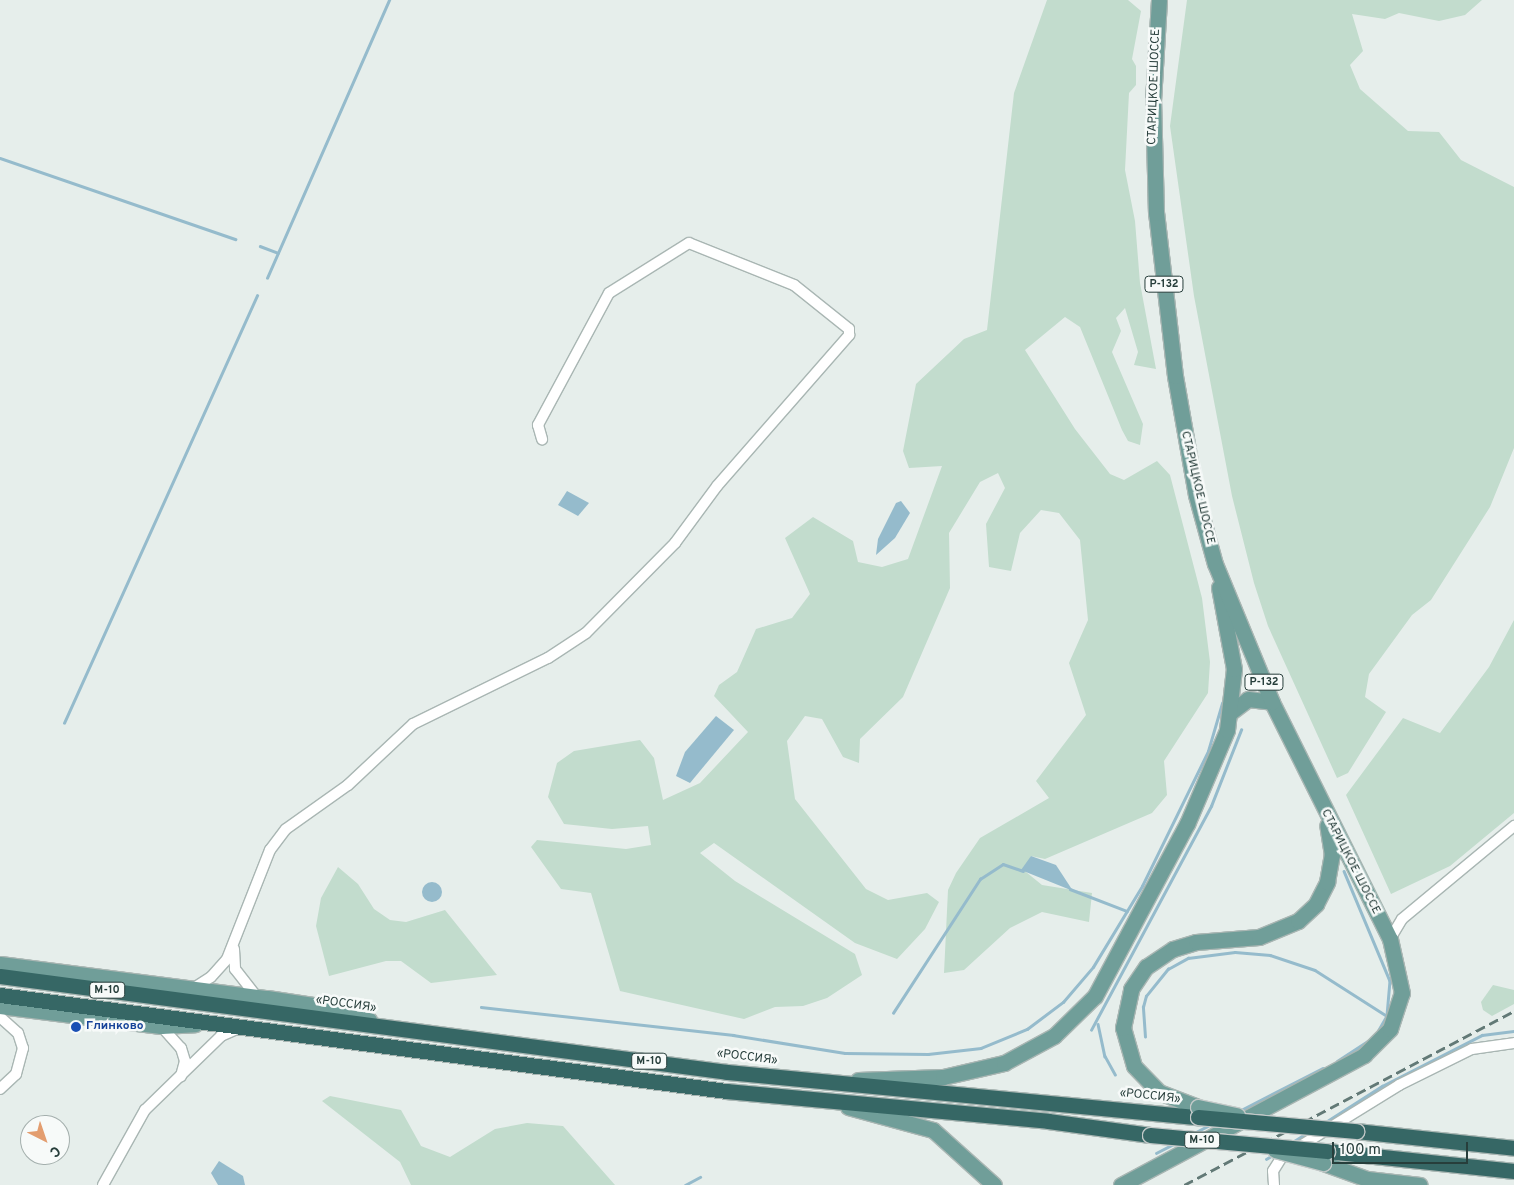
<!DOCTYPE html>
<meta charset="utf-8">
<style>
body{margin:0}
#map{position:relative;width:1514px;height:1185px;overflow:hidden;background:#e6eeeb;font-family:Overpass,sans-serif}
div>[style]{position:absolute}
.green>*{inset:0;background:#c2dccd}
.water>*{inset:0;background:#95bbcc}
.round{border-radius:50%}
.stream>*{height:2.5px;margin:-1.25px;padding:0 1.25px;transform-origin:1.25px;border-radius:1.25px;background:#95bbcc}
.roads{filter:drop-shadow(1px 0 #a9b6b3) drop-shadow(-1px 0 #a9b6b3) drop-shadow(0 1px #a9b6b3) drop-shadow(0 -1px #a9b6b3)}
.street>*{height:10px;margin:-5px;padding:0 5px;transform-origin:5px;border-radius:5px;background:#fff}
.primary>*{height:15px;margin:-7.5px;padding:0 7.5px;transform-origin:7.5px;border-radius:7.5px;background:#709e99}
.highway>*{height:15px;margin:-7.5px;padding:0 7.5px;transform-origin:7.5px;border-radius:7.5px;background:#366765}
.rail>*{height:2.5px;margin-top:-1.25px;transform-origin:0;background:repeating-linear-gradient(90deg,#627976 0 10px,transparent 0 15px)}
.bridges{filter:drop-shadow(1px 0 #c3c9c8) drop-shadow(-1px 0 #c3c9c8) drop-shadow(0 1px #c3c9c8) drop-shadow(0 -1px #c3c9c8)}
.primary-bridge>*{height:15px;margin:-7.5px;padding:0 7.5px;transform-origin:7.5px;border-radius:7.5px;background:#709e99}
.highway-bridge>*{height:15px;margin:-7.5px;padding:0 7.5px;transform-origin:7.5px;border-radius:7.5px;background:#366765}
.dots>*{width:14px;height:14px;translate:-50% -50%;box-sizing:border-box;border:2px solid #f7faf9;border-radius:50%}
span{translate:-50% -50%;white-space:nowrap;text-align:center;line-height:1.15;-webkit-text-stroke:5px #f7faf9;paint-order:stroke}
.shield-label span{padding:1px 4px;background:#f7faf9;border:1px solid;border-radius:4px;-webkit-text-stroke-width:0}
.shield-label{font-size:11px;color:#273e3b;font-weight:700}
.street-label{font-size:12px;color:#273e3b}
.transit-label{font-size:12px;color:#164399;font-weight:700}
.left{translate:0 -50%;text-align:left}
.north{position:absolute;left:20px;top:1115px;width:50px;height:50px;box-sizing:border-box;background:#f7faf9;border:1px solid #a4afad;border-radius:50%;rotate:139deg;font-size:14px;font-weight:700;line-height:20px;text-align:center;color:#273e3b}
.north::after{content:'';display:block;margin:auto;width:18px;height:22px;background:#e39d6f;clip-path:polygon(50% 0,100% 100%,50% 72%,0 100%)}
.scale{position:absolute;left:1332px;top:1142px;width:136px;height:22px;box-sizing:border-box;border:2px solid #273e3b;border-top:0;padding-left:6px;font-size:15px;line-height:18px;white-space:nowrap;color:#273e3b;-webkit-text-stroke:4px #f7faf9;paint-order:stroke}
</style>
<div id="map">
<div class="green">
<div style="clip-path:polygon(1047px 0,1128px 0,1141px 11px,1132px 59px,1136px 66px,1136px 85px,1129px 93px,1125px 170px,1135px 221px,1140px 283px,1156px 369px,1134px 365px,1138px 352px,1125px 308px,1116px 318px,1121px 331px,1112px 352px,1143px 424px,1140px 445px,1128px 441px,1122px 430px,1080px 327px,1065px 317px,1025px 350px,1075px 429px,1110px 474px,1124px 480px,1157px 461px,1170px 475px,1202px 598px,1210px 662px,1208px 693px,1164px 761px,1167px 795px,1152px 813px,1045px 859px,1031px 856px,1026px 872px,1042px 885px,1092px 893px,1089px 922px,1042px 912px,1010px 928px,964px 970px,944px 973px,948px 890px,956px 873px,980px 838px,1049px 798px,1036px 781px,1086px 715px,1069px 663px,1088px 620px,1080px 540px,1059px 513px,1041px 510px,1020px 533px,1011px 571px,989px 567px,986px 524px,1005px 488px,998px 473px,980px 482px,949px 533px,950px 588px,903px 697px,860px 739px,859px 763px,843px 757px,822px 719px,805px 716px,787px 741px,795px 799px,866px 889px,888px 900px,927px 893px,939px 902px,925px 929px,897px 959px,855px 943px,714px 843px,700px 853px,735px 881px,855px 954px,862px 975px,827px 998px,803px 1006px,775px 1007px,744px 1019px,620px 991px,591px 893px,561px 889px,531px 847px,537px 840px,626px 849px,651px 845px,648px 826px,612px 829px,564px 824px,548px 797px,557px 763px,574px 751px,640px 740px,654px 758px,663px 800px,700px 783px,748px 732px,714px 696px,719px 685px,737px 672px,756px 629px,792px 618px,810px 594px,785px 538px,813px 517px,853px 541px,858px 562px,882px 567px,908px 559px,942px 466px,909px 468px,903px 451px,916px 384px,964px 339px,987px 330px,1014px 93px)"></div>
<div style="clip-path:polygon(1187px 0,1482px 0,1465px 15px,1439px 21px,1399px 13px,1385px 19px,1352px 14px,1363px 51px,1350px 65px,1360px 89px,1408px 131px,1439px 132px,1461px 160px,1514px 187px,1514px 448px,1490px 507px,1431px 600px,1412px 615px,1369px 674px,1365px 697px,1386px 712px,1348px 773px,1337px 778px,1268px 626px,1254px 583px,1232px 496px,1194px 296px,1170px 126px)"></div>
<div style="clip-path:polygon(1514px 620px,1514px 813px,1450px 866px,1391px 894px,1346px 795px,1403px 718px,1440px 733px,1489px 667px)"></div>
<div style="clip-path:polygon(338px 867px,358px 884px,374px 909px,390px 920px,406px 922px,445px 910px,497px 975px,431px 983px,401px 961px,386px 961px,329px 976px,316px 926px,321px 898px)"></div>
<div style="clip-path:polygon(1493px 985px,1514px 990px,1514px 1004px,1492px 1016px,1483px 1010px,1481px 1002px)"></div>
<div style="clip-path:polygon(330px 1096px,401px 1110px,421px 1146px,450px 1157px,495px 1129px,527px 1123px,563px 1126px,615px 1185px,411px 1185px,400px 1162px,322px 1101px)"></div>
</div>
<div class="water">
<div style="clip-path:polygon(567px 491px,589px 503px,578px 516px,558px 505px)"></div>
<div style="clip-path:polygon(901px 501px,910px 513px,895px 538px,876px 555px,878px 539px,896px 503px)"></div>
<div style="clip-path:polygon(716px 716px,734px 730px,690px 783px,676px 776px,685px 752px)"></div>
<div style="clip-path:polygon(1031px 856px,1056px 865px,1073px 891px,1021px 870px)"></div>
<div class="round" style="left:422px;top:882px;width:20px;height:20px"></div>
<div style="clip-path:polygon(219px 1161px,243px 1176px,245px 1185px,218px 1185px,211px 1173px)"></div>
</div>
<div class="stream">
<div style="left:0;top:158px;width:249px;rotate:19deg"></div>
<div style="left:260px;top:246px;width:19px;rotate:21deg"></div>
<div style="left:267px;top:278px;width:304px;rotate:-66.3deg"></div>
<div style="left:64px;top:723px;width:469px;rotate:-65.7deg"></div>
<div style="left:1344px;top:871px;width:119px;rotate:67.3deg"></div>
<div style="left:1390px;top:981px;width:35px;rotate:95deg"></div>
<div style="left:1387px;top:1016px;width:16px;rotate:120deg"></div>
<div style="left:1070px;top:889px;width:61px;rotate:21.1deg"></div>
<div style="left:481px;top:1007px;width:254px;rotate:6.3deg"></div>
<div style="left:733px;top:1035px;width:113px;rotate:9.1deg"></div>
<div style="left:845px;top:1053px;width:83px;rotate:0.7deg"></div>
<div style="left:928px;top:1054px;width:53px;rotate:-6.5deg"></div>
<div style="left:981px;top:1048px;width:50px;rotate:-22.4deg"></div>
<div style="left:1027px;top:1029px;width:45px;rotate:-36.9deg"></div>
<div style="left:1063px;top:1002px;width:46px;rotate:-49.4deg"></div>
<div style="left:1093px;top:967px;width:95px;rotate:-58.8deg"></div>
<div style="left:1142px;top:886px;width:150px;rotate:-63.9deg"></div>
<div style="left:1208px;top:751px;width:50px;rotate:-73.7deg"></div>
<div style="left:893px;top:1013px;width:160px;rotate:-57deg"></div>
<div style="left:980px;top:879px;width:27px;rotate:-33deg"></div>
<div style="left:1003px;top:864px;width:21px;rotate:19deg"></div>
<div style="left:1098px;top:1024px;width:33px;rotate:78deg"></div>
<div style="left:1105px;top:1056px;width:21px;rotate:61deg"></div>
<div style="left:1091px;top:1030px;width:254px;rotate:-61.8deg"></div>
<div style="left:1211px;top:806px;width:82px;rotate:-68.5deg"></div>
<div style="left:1145px;top:1037px;width:30px;rotate:-94deg"></div>
<div style="left:1143px;top:1007px;width:11px;rotate:-75deg"></div>
<div style="left:1146px;top:996px;width:35px;rotate:-51deg"></div>
<div style="left:1168px;top:969px;width:23px;rotate:-29deg"></div>
<div style="left:1188px;top:958px;width:47px;rotate:-7.3deg"></div>
<div style="left:1235px;top:952px;width:35px;rotate:5deg"></div>
<div style="left:1270px;top:955px;width:47px;rotate:18.4deg"></div>
<div style="left:1315px;top:970px;width:85px;rotate:32.6deg"></div>
<div style="left:1337px;top:1061px;width:37px;rotate:-33deg"></div>
<div style="left:1239px;top:1111px;width:94px;rotate:-27.1deg"></div>
<div style="left:1324px;top:1123px;width:69px;rotate:-32.5deg"></div>
<div style="left:1382px;top:1086px;width:112px;rotate:-27deg"></div>
<div style="left:1482px;top:1035px;width:32px;rotate:-7deg"></div>
<div style="left:1194px;top:1133px;width:20px;rotate:-27deg"></div>
<div style="left:1294px;top:1141px;width:15px;rotate:-32deg"></div>
<div style="left:1156px;top:1153px;width:20px;rotate:-27deg"></div>
<div style="left:1266px;top:1159px;width:8px;rotate:-30deg"></div>
<div style="left:685px;top:1185px;width:17px;rotate:-28deg"></div>
</div>
<div class="roads">
<div class="street">
<div style="left:1390px;top:939px;width:23px;rotate:-59deg"></div>
<div style="left:1402px;top:919px;width:146px;rotate:-39.7deg"></div>
<div style="left:234px;top:949px;width:20px;rotate:87deg"></div>
<div style="left:235px;top:969px;width:34px;rotate:52deg"></div>
<div style="left:194px;top:988px;width:20px;rotate:-33deg"></div>
<div style="left:211px;top:977px;width:24px;rotate:-48deg"></div>
<div style="left:227px;top:959px;width:117px;rotate:-68.5deg"></div>
<div style="left:270px;top:850px;width:26px;rotate:-53deg"></div>
<div style="left:286px;top:829px;width:76px;rotate:-35.4deg"></div>
<div style="left:348px;top:785px;width:89px;rotate:-43.2deg"></div>
<div style="left:413px;top:724px;width:150px;rotate:-26.1deg"></div>
<div style="left:548px;top:658px;width:45px;rotate:-33.3deg"></div>
<div style="left:586px;top:633px;width:127px;rotate:-45.3deg"></div>
<div style="left:675px;top:543px;width:71px;rotate:-53.6deg"></div>
<div style="left:717px;top:486px;width:201px;rotate:-48.8deg"></div>
<div style="left:849px;top:335px;width:6px;rotate:-90deg"></div>
<div style="left:849px;top:329px;width:70px;rotate:-141.3deg"></div>
<div style="left:794px;top:285px;width:113px;rotate:-158.2deg"></div>
<div style="left:689px;top:243px;width:94px;rotate:148deg"></div>
<div style="left:609px;top:293px;width:150px;rotate:118.3deg"></div>
<div style="left:538px;top:425px;width:15px;rotate:74deg"></div>
<div style="left:0;top:1017px;width:24px;rotate:42deg"></div>
<div style="left:18px;top:1033px;width:16px;rotate:72deg"></div>
<div style="left:23px;top:1048px;width:27px;rotate:105deg"></div>
<div style="left:16px;top:1074px;width:22px;rotate:137deg"></div>
<div style="left:161px;top:1026px;width:30px;rotate:48deg"></div>
<div style="left:181px;top:1048px;width:14px;rotate:73deg"></div>
<div style="left:185px;top:1061px;width:16px;rotate:105deg"></div>
<div style="left:103px;top:1185px;width:86px;rotate:-60.8deg"></div>
<div style="left:145px;top:1110px;width:106px;rotate:-44.2deg"></div>
<div style="left:221px;top:1036px;width:20px;rotate:-24deg"></div>
<div style="left:1274px;top:1185px;width:14px;rotate:-94deg"></div>
<div style="left:1273px;top:1171px;width:15px;rotate:-58deg"></div>
<div style="left:1281px;top:1158px;width:139px;rotate:-31.7deg"></div>
<div style="left:1399px;top:1085px;width:81px;rotate:-26.3deg"></div>
<div style="left:1472px;top:1049px;width:42px;rotate:-8.1deg"></div>
</div>
<div class="primary">
<div style="left:1231px;top:712px;width:21px;rotate:-37deg"></div>
<div style="left:1248px;top:699px;width:24px;rotate:7deg"></div>
<div style="left:0;top:964px;width:269px;rotate:7.3deg"></div>
<div style="left:267px;top:998px;width:53px;rotate:8.7deg"></div>
<div style="left:319px;top:1006px;width:52px;rotate:15.6deg"></div>
<div style="left:0;top:1006px;width:162px;rotate:7.1deg"></div>
<div style="left:161px;top:1026px;width:34px;rotate:-3deg"></div>
<div style="left:858px;top:1080px;width:85px;rotate:-2deg"></div>
<div style="left:943px;top:1077px;width:63px;rotate:-12.9deg"></div>
<div style="left:1004px;top:1063px;width:57px;rotate:-28.4deg"></div>
<div style="left:1054px;top:1036px;width:57px;rotate:-44.3deg"></div>
<div style="left:1095px;top:996px;width:195px;rotate:-61.9deg"></div>
<div style="left:1187px;top:824px;width:102px;rotate:-66.9deg"></div>
<div style="left:1227px;top:730px;width:61px;rotate:-83.5deg"></div>
<div style="left:1234px;top:669px;width:83px;rotate:-100.4deg"></div>
<div style="left:848px;top:1107px;width:88px;rotate:15.1deg"></div>
<div style="left:933px;top:1130px;width:82px;rotate:42deg"></div>
<div style="left:1198px;top:1107px;width:42px;rotate:-159deg"></div>
<div style="left:1159px;top:1092px;width:36px;rotate:-134deg"></div>
<div style="left:1134px;top:1066px;width:40px;rotate:-106deg"></div>
<div style="left:1123px;top:1028px;width:40px;rotate:-78deg"></div>
<div style="left:1131px;top:989px;width:27px;rotate:-56deg"></div>
<div style="left:1146px;top:967px;width:32px;rotate:-34deg"></div>
<div style="left:1173px;top:949px;width:24px;rotate:-17deg"></div>
<div style="left:1196px;top:942px;width:63px;rotate:-4.5deg"></div>
<div style="left:1259px;top:937px;width:42px;rotate:-22.3deg"></div>
<div style="left:1298px;top:921px;width:25px;rotate:-43deg"></div>
<div style="left:1316px;top:904px;width:25px;rotate:-63deg"></div>
<div style="left:1327px;top:882px;width:27px;rotate:-80deg"></div>
<div style="left:1332px;top:855px;width:30px;rotate:-99deg"></div>
<div style="left:1323px;top:1163px;width:47px;rotate:20deg"></div>
<div style="left:1367px;top:1179px;width:53px;rotate:6.5deg"></div>
<div style="left:1121px;top:1185px;width:276px;rotate:-28.1deg"></div>
<div style="left:1364px;top:1055px;width:37px;rotate:-45deg"></div>
<div style="left:1390px;top:1029px;width:38px;rotate:-72deg"></div>
<div style="left:1402px;top:993px;width:55px;rotate:-102.5deg"></div>
<div style="left:1390px;top:939px;width:265px;rotate:-116.5deg"></div>
<div style="left:1272px;top:702px;width:149px;rotate:-112.4deg"></div>
<div style="left:1215px;top:564px;width:72px;rotate:-105.4deg"></div>
<div style="left:1196px;top:495px;width:121px;rotate:-100deg"></div>
<div style="left:1175px;top:376px;width:164px;rotate:-96.6deg"></div>
<div style="left:1156px;top:213px;width:112px;rotate:-91.5deg"></div>
<div style="left:1153px;top:101px;width:101px;rotate:-86.6deg"></div>
</div>
<div class="highway">
<div style="left:0;top:976px;width:733px;rotate:7.52deg"></div>
<div style="left:727px;top:1072px;width:473px;rotate:5.5deg"></div>
<div style="left:0;top:995px;width:732px;rotate:7.53deg"></div>
<div style="left:726px;top:1091px;width:323px;rotate:5.3deg"></div>
<div style="left:1048px;top:1121px;width:103px;rotate:7.8deg"></div>
<div style="left:1356px;top:1131px;width:159px;rotate:6.1deg"></div>
<div style="left:1327px;top:1151px;width:188px;rotate:6.1deg"></div>
</div>
</div>
<div class="rail">
<div style="left:1184px;top:1185px;width:373px;rotate:-27.8deg"></div>
</div>
<div class="bridges">
<div class="primary-bridge">
<div style="left:1198px;top:1107px;width:40px;rotate:12deg"></div>
<div style="left:1275px;top:1150px;width:50px;rotate:15.2deg"></div>
</div>
<div class="highway-bridge">
<div style="left:1198px;top:1117px;width:159px;rotate:5.1deg"></div>
<div style="left:1150px;top:1135px;width:178px;rotate:5.2deg"></div>
</div>
</div>
<div class="dots">
<div style="left:76px;top:1027px;background:#1a4fb4"></div>
</div>
<div class="shield-label">
<span style="left:1164px;top:284px">Р-132</span>
<span style="left:1264px;top:682px">Р-132</span>
<span style="left:107px;top:990px">М-10</span>
<span style="left:649px;top:1061px">М-10</span>
<span style="left:1202px;top:1140px">М-10</span>
</div>
<div class="street-label">
<span style="left:1155px;top:87px;rotate:-88deg">СТАРИЦКОЕ ШОССЕ</span>
<span style="left:1197px;top:488px;rotate:77deg">СТАРИЦКОЕ ШОССЕ</span>
<span style="left:1350px;top:862px;rotate:63deg">СТАРИЦКОЕ ШОССЕ</span>
<span style="left:346px;top:1005px;rotate:8deg">«РОССИЯ»</span>
<span style="left:747px;top:1058px;rotate:7deg">«РОССИЯ»</span>
<span style="left:1150px;top:1097px;rotate:6deg">«РОССИЯ»</span>
</div>
<div class="transit-label">
<span class="left" style="left:86px;top:1027px">Глинково</span>
</div>
<div class="north">С</div>
<div class="scale">100 m</div>
</div>
